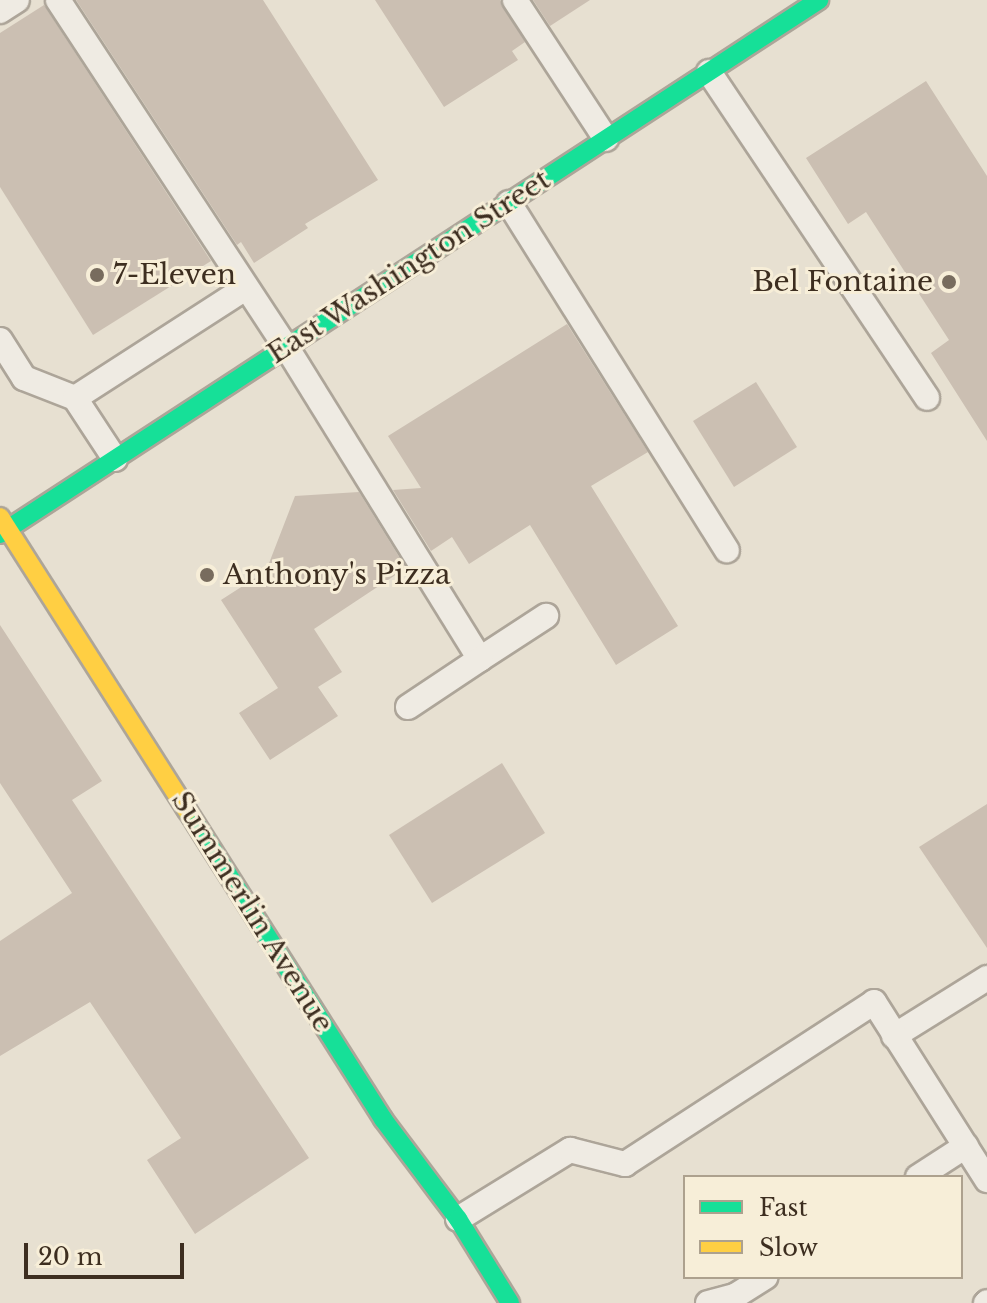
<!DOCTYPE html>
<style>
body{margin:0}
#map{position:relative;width:987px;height:1303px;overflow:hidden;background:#e7e0d1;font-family:"Libre Baskerville",serif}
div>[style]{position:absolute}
.building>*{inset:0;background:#cbbfb2}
.roads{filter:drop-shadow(2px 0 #ada599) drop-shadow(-2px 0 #ada599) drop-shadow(0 2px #ada599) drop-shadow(0 -2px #ada599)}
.lane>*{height:24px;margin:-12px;padding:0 12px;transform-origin:12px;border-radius:12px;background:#efebe3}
.fast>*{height:18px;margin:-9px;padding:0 9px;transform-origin:9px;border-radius:9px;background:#16e098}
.slow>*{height:18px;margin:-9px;padding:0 9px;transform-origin:9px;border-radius:9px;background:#ffcf43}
.dots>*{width:22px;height:22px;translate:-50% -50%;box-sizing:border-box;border:4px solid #f7eed8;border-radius:50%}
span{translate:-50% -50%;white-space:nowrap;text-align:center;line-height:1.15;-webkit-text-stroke:6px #f7eed8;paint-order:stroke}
.street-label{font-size:28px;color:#3d2e20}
.poi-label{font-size:28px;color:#3d2e20}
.left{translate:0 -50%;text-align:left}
.right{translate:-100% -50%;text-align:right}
.legend{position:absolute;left:683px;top:1175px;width:280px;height:104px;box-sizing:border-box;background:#f7eed8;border:2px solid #ada18e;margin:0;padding:10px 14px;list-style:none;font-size:24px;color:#3d2e20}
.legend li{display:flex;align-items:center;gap:16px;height:40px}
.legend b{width:40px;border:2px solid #ada18e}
.scale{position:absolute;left:24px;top:1243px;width:160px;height:36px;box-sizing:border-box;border:4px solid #3d2e20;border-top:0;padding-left:10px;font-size:24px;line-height:28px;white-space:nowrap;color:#3d2e20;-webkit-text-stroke:6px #f7eed8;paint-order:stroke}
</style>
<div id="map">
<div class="building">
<div style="clip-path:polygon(76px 0,263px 0,378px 180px,305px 224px,308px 228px,254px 263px,241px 242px,237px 245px)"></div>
<div style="clip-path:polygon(375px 0,500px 0,525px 42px,512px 51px,518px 60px,444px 107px)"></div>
<div style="clip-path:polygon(533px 0,590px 0,550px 26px)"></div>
<div style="clip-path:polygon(44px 5px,211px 261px,93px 335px,0 187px,0 33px)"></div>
<div style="clip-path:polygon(926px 81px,987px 176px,987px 441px,931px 353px,949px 340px,866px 212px,848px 224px,806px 158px)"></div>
<div style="clip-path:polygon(567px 324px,648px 452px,591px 486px,678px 626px,616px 665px,530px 525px,469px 564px,452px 537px,431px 551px,393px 490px,421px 488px,388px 436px)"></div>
<div style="clip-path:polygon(756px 382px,797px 447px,734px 487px,693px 421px)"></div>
<div style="clip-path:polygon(359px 492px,406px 568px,314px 629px,342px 672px,318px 687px,338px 716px,270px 760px,239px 713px,278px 688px,221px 600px,266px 571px,295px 496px)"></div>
<div style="clip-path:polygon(0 625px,102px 781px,72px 800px,309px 1158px,195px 1234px,147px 1160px,181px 1138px,90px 1002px,0 1056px,0 941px,72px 893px,0 783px)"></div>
<div style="clip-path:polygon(502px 763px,545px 833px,432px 903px,389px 835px)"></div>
<div style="clip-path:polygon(987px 804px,987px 948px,919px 847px)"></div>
</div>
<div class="roads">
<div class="lane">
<div style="left:58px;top:0;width:417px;rotate:56.7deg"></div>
<div style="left:287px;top:348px;width:366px;rotate:58.2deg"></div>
<div style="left:480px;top:659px;width:79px;rotate:-33.1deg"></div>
<div style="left:515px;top:0;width:166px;rotate:56.8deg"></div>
<div style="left:0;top:11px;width:20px;rotate:-33deg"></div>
<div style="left:709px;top:72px;width:392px;rotate:56.2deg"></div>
<div style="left:509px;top:203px;width:410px;rotate:57.9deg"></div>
<div style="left:0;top:340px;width:45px;rotate:57.7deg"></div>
<div style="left:24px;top:378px;width:55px;rotate:21.4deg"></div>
<div style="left:115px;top:459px;width:73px;rotate:-123.3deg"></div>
<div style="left:75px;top:398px;width:203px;rotate:-32.8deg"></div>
<div style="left:408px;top:707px;width:87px;rotate:-33.7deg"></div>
<div style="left:894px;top:1036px;width:110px;rotate:-31.9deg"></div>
<div style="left:918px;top:1177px;width:57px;rotate:-32.9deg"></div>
<div style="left:458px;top:1219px;width:132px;rotate:-31.6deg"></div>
<div style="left:570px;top:1150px;width:57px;rotate:14.3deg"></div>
<div style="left:625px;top:1164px;width:297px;rotate:-33deg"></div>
<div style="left:874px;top:1002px;width:211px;rotate:57.6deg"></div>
<div style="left:708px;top:1303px;width:28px;rotate:-15deg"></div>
<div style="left:735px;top:1296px;width:36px;rotate:-32deg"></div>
<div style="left:986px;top:1303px;width:1px;rotate:-45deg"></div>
</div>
<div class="fast">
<div style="left:0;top:534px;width:978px;rotate:-33.1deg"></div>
<div style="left:187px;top:810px;width:366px;rotate:57.6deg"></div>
<div style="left:383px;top:1119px;width:125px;rotate:53.1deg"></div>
<div style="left:458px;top:1219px;width:99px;rotate:58.2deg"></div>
</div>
<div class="slow">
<div style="left:0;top:517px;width:348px;rotate:57.5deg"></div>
</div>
</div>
<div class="dots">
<div style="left:97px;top:275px;background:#786c5e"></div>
<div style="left:949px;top:282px;background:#786c5e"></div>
<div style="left:207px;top:575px;background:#786c5e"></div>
</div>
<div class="street-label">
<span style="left:409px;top:267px;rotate:-33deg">East Washington Street</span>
<span style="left:252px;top:912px;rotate:58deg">Summerlin Avenue</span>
</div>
<div class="poi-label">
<span class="left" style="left:113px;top:275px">7-Eleven</span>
<span class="right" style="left:933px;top:282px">Bel Fontaine</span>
<span class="left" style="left:223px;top:575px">Anthony's Pizza</span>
</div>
<ul class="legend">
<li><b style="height:10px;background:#16e098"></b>Fast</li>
<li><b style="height:10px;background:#ffcf43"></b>Slow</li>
</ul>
<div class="scale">20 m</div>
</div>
